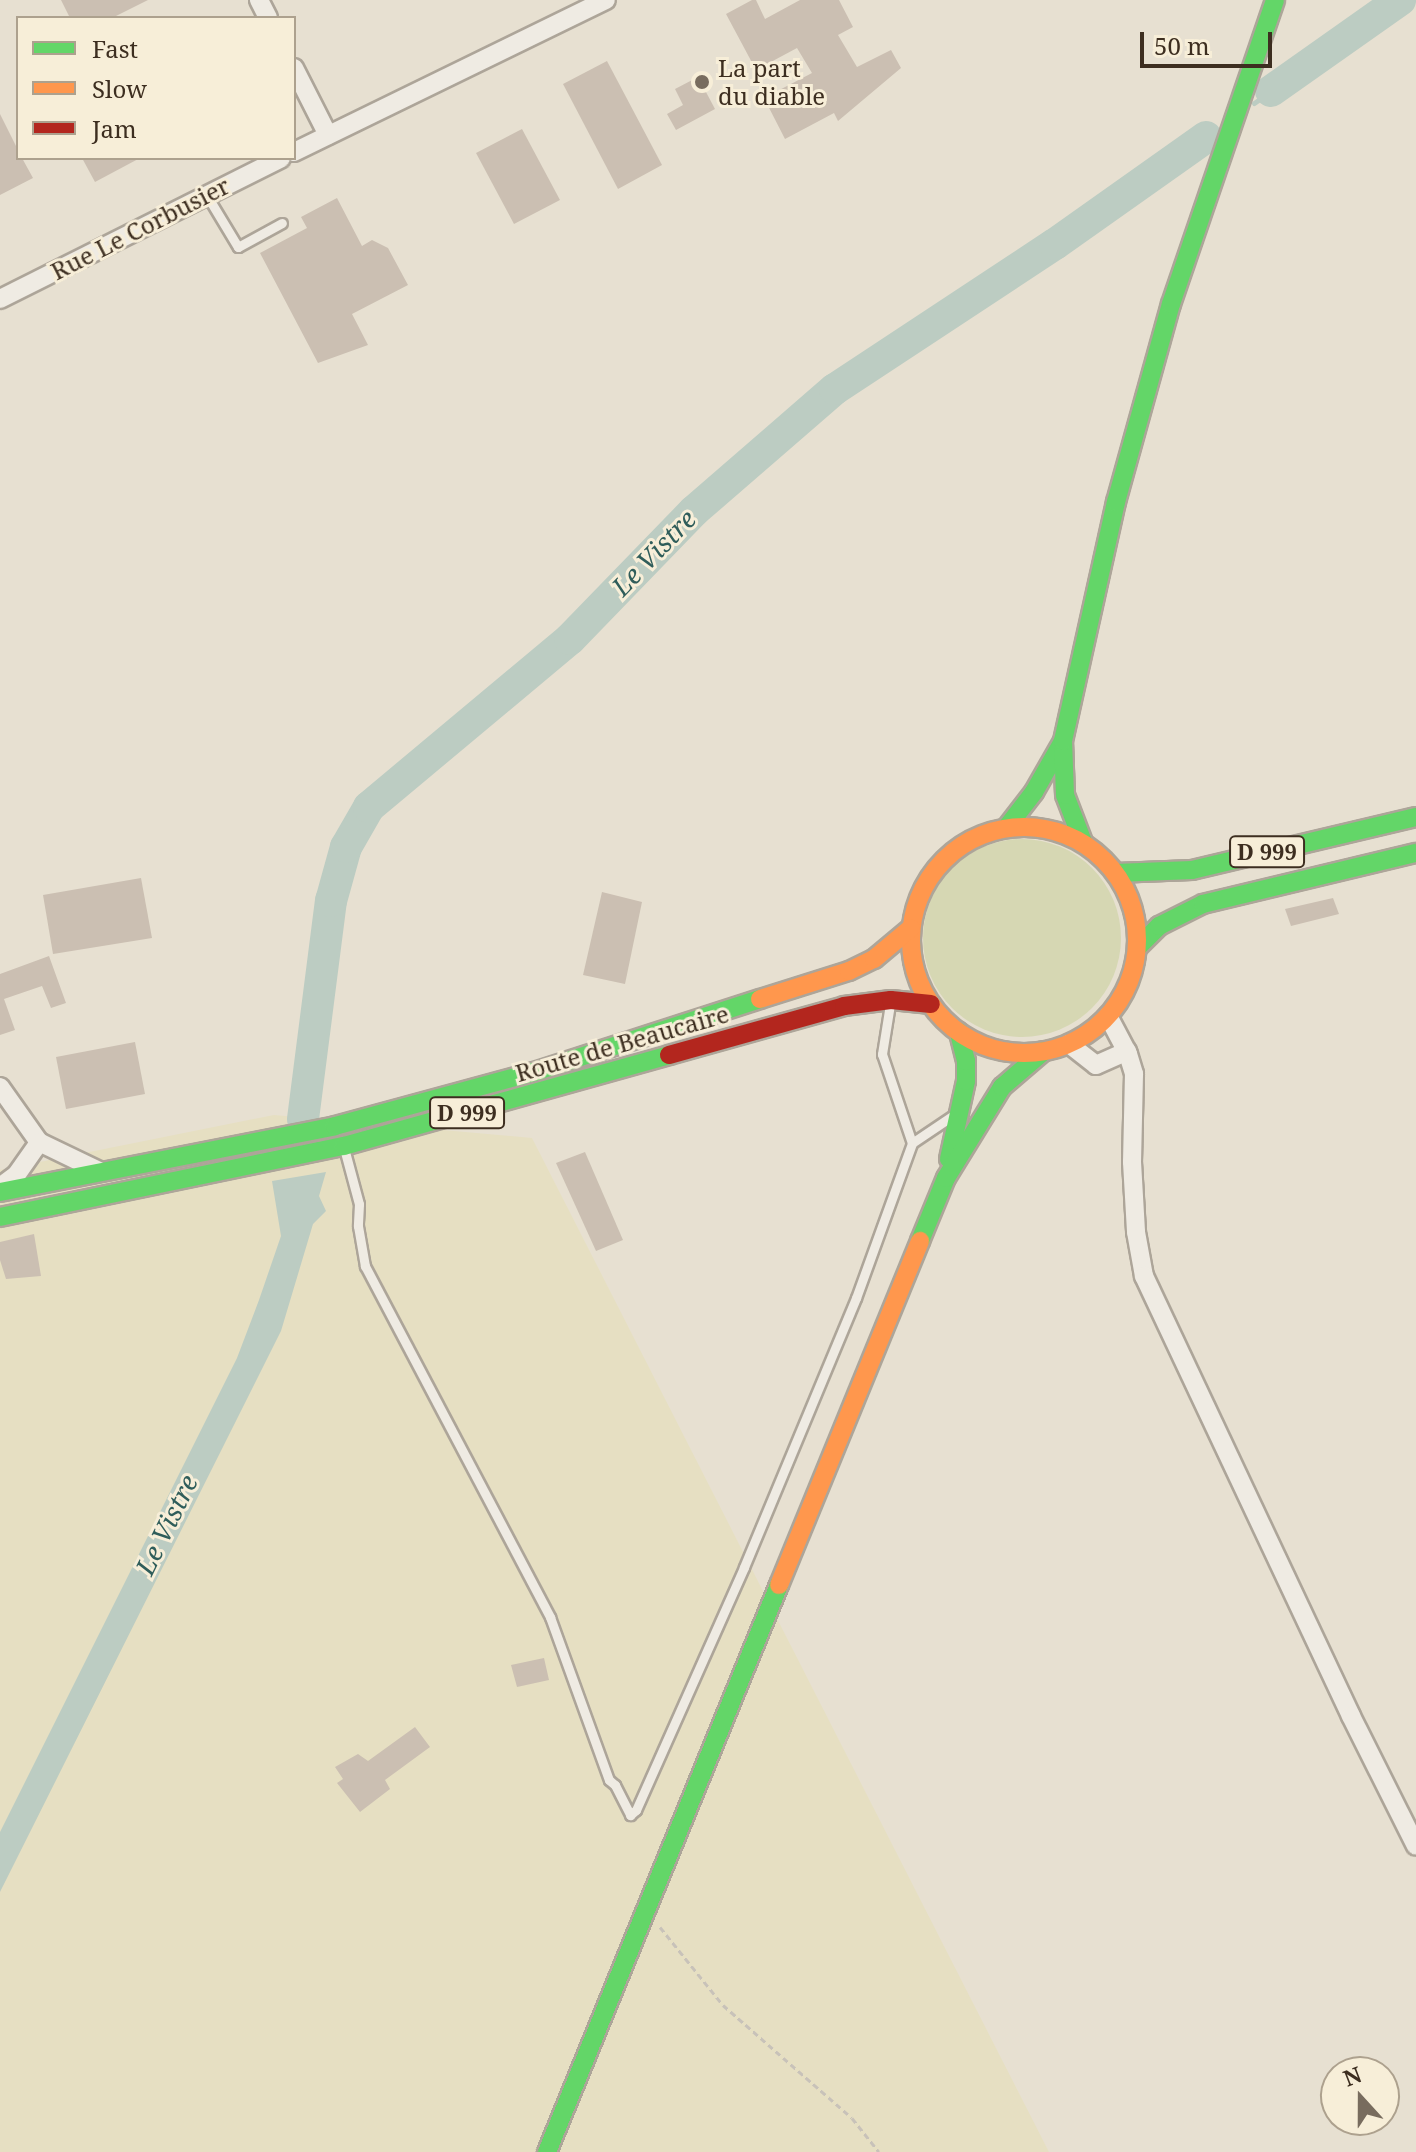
<!DOCTYPE html>
<style>
body{margin:0}
#map{position:relative;width:1416px;height:2152px;overflow:hidden;background:#e7e0d1;font-family:"Noto Serif",serif}
div>[style]{position:absolute}
.farmland>*{inset:0;background:#e6dfc2}
.green>*{inset:0;background:#d6d7b3}
.round{border-radius:50%}
.water>*{inset:0;background:#bcccc2}
.stream>*{height:5px;margin:-2.5px;padding:0 2.5px;transform-origin:2.5px;border-radius:2.5px;background:#bcccc2}
.river>*{height:32px;margin:-16px;padding:0 16px;transform-origin:16px;border-radius:16px;background:#bcccc2}
.building>*{inset:0;background:#cbbfb2}
.path>*{height:3px;margin-top:-1.5px;transform-origin:0;background:repeating-linear-gradient(90deg,#c8c2b9 0 6px,transparent 0 10px)}
.roads{filter:drop-shadow(2px 0 #ada599) drop-shadow(-2px 0 #ada599) drop-shadow(0 2px #ada599) drop-shadow(0 -2px #ada599)}
.lane>*{height:9px;margin:-4.5px;padding:0 4.5px;transform-origin:4.5px;border-radius:4.5px;background:#efebe3}
.street>*{height:18px;margin:-9px;padding:0 9px;transform-origin:9px;border-radius:9px;background:#efebe3}
.fast>*{height:18px;margin:-9px;padding:0 9px;transform-origin:9px;border-radius:9px;background:#63d668}
.slow>*{height:18px;margin:-9px;padding:0 9px;transform-origin:9px;border-radius:9px;background:#ff974d}
.slow>.ring{margin:-9px;padding:0;box-sizing:content-box;background:none;border:18px solid #ff974d;border-radius:50%}
.jam>*{height:18px;margin:-9px;padding:0 9px;transform-origin:9px;border-radius:9px;background:#b3261e}
.dots>*{width:22px;height:22px;translate:-50% -50%;box-sizing:border-box;border:4px solid #f7eed8;border-radius:50%}
span{translate:-50% -50%;white-space:nowrap;text-align:center;line-height:1.15;-webkit-text-stroke:6px #f7eed8;paint-order:stroke}
.shield-label span{padding:2px 6px;background:#f7eed8;border:2px solid;border-radius:6px;-webkit-text-stroke-width:0}
.shield-label{font-size:22px;color:#3d2e20;font-weight:700}
.poi-label{font-size:24px;color:#3d2e20}
.left{translate:0 -50%;text-align:left}
.street-label{font-size:24px;color:#3d2e20}
.water-label{font-size:26px;color:#2f5d5a;font-style:italic}
.legend{position:absolute;left:16px;top:16px;width:280px;height:144px;box-sizing:border-box;background:#f7eed8;border:2px solid #ada18e;margin:0;padding:10px 14px;list-style:none;font-size:24px;color:#3d2e20}
.legend li{display:flex;align-items:center;gap:16px;height:40px}
.legend b{width:40px;border:2px solid #ada18e}
.north{position:absolute;left:1320px;top:2056px;width:80px;height:80px;box-sizing:border-box;background:#f7eed8;border:2px solid #ada18e;border-radius:50%;rotate:339deg;font-size:22px;font-weight:700;line-height:32px;text-align:center;color:#3d2e20}
.north::after{content:'';display:block;margin:auto;width:28px;height:36px;background:#786c5e;clip-path:polygon(50% 0,100% 100%,50% 72%,0 100%)}
.scale{position:absolute;left:1140px;top:32px;width:132px;height:36px;box-sizing:border-box;border:4px solid #3d2e20;border-top:0;padding-left:10px;font-size:24px;line-height:28px;white-space:nowrap;color:#3d2e20;-webkit-text-stroke:6px #f7eed8;paint-order:stroke}
</style>
<div id="map">
<div class="farmland">
<div style="clip-path:polygon(274px 1115px,532px 1138px,1049px 2152px,0 2152px,0 1170px)"></div>
</div>
<div class="green">
<div class="round" style="left:923px;top:839px;width:198px;height:198px"></div>
</div>
<div class="water">
<div style="clip-path:polygon(326px 1172px,319px 1196px,326px 1211px,313px 1224px,281px 1331px,0 1892px,0 1832px,237px 1358px,259px 1300px,281px 1236px,272px 1181px)"></div>
</div>
<div class="stream">
<div style="left:1254px;top:103px;width:21px;rotate:-35deg"></div>
<div style="left:1206px;top:137px;width:12px;rotate:-35deg"></div>
</div>
<div class="river">
<div style="left:1271px;top:91px;width:158px;rotate:-35.2deg"></div>
<div style="left:303px;top:1119px;width:220px;rotate:-82.7deg"></div>
<div style="left:331px;top:901px;width:56px;rotate:-74.5deg"></div>
<div style="left:346px;top:847px;width:46px;rotate:-60.1deg"></div>
<div style="left:369px;top:807px;width:262px;rotate:-39.9deg"></div>
<div style="left:570px;top:639px;width:178px;rotate:-45.9deg"></div>
<div style="left:694px;top:511px;width:186px;rotate:-40.9deg"></div>
<div style="left:835px;top:389px;width:263px;rotate:-33.4deg"></div>
<div style="left:1055px;top:244px;width:185px;rotate:-35.3deg"></div>
</div>
<div class="building">
<div style="clip-path:polygon(61px 0,148px 0,112px 18px,70px 18px)"></div>
<div style="clip-path:polygon(752px 0,756px 0,765px 19px,800px 0,839px 0,853px 27px,838px 35px,857px 67px,891px 50px,901px 68px,838px 121px,834px 113px,785px 139px,764px 98px,812px 73px,797px 48px,756px 70px,726px 14px)"></div>
<div style="clip-path:polygon(607px 61px,662px 165px,618px 189px,563px 84px)"></div>
<div style="clip-path:polygon(698px 77px,715px 109px,676px 130px,667px 114px,683px 105px,675px 89px)"></div>
<div style="clip-path:polygon(0 114px,18px 150px,18px 158px,22px 158px,33px 178px,0 195px)"></div>
<div style="clip-path:polygon(522px 129px,560px 200px,514px 224px,476px 153px)"></div>
<div style="clip-path:polygon(82px 158px,140px 158px,95px 182px)"></div>
<div style="clip-path:polygon(337px 198px,362px 246px,372px 240px,388px 248px,408px 285px,352px 314px,368px 345px,318px 363px,260px 253px,307px 228px,301px 217px)"></div>
<div style="clip-path:polygon(141px 878px,152px 938px,53px 954px,43px 895px)"></div>
<div style="clip-path:polygon(602px 892px,642px 902px,625px 984px,583px 975px)"></div>
<div style="clip-path:polygon(1333px 898px,1339px 914px,1291px 926px,1285px 909px)"></div>
<div style="clip-path:polygon(49px 956px,66px 1003px,51px 1008px,42px 986px,4px 999px,15px 1030px,0 1035px,0 974px)"></div>
<div style="clip-path:polygon(135px 1042px,145px 1094px,66px 1109px,56px 1057px)"></div>
<div style="clip-path:polygon(585px 1152px,623px 1240px,596px 1251px,556px 1163px)"></div>
<div style="clip-path:polygon(34px 1234px,41px 1276px,6px 1279px,0 1260px,0 1242px)"></div>
<div style="clip-path:polygon(544px 1658px,549px 1680px,517px 1687px,511px 1665px)"></div>
<div style="clip-path:polygon(415px 1727px,430px 1747px,385px 1780px,390px 1789px,360px 1812px,337px 1783px,343px 1779px,335px 1767px,358px 1754px,368px 1761px)"></div>
</div>
<div class="path">
<div style="left:660px;top:1927px;width:100px;rotate:51.1deg"></div>
<div style="left:723px;top:2005px;width:171px;rotate:41.2deg"></div>
<div style="left:852px;top:2118px;width:43px;rotate:51.5deg"></div>
</div>
<div class="roads">
<div class="lane">
<div style="left:206px;top:194px;width:62px;rotate:58.9deg"></div>
<div style="left:238px;top:247px;width:50px;rotate:-28.6deg"></div>
<div style="left:890px;top:1004px;width:51px;rotate:99.1deg"></div>
<div style="left:882px;top:1054px;width:94px;rotate:71.4deg"></div>
<div style="left:344px;top:1148px;width:58px;rotate:75deg"></div>
<div style="left:359px;top:1204px;width:22px;rotate:93deg"></div>
<div style="left:358px;top:1226px;width:41px;rotate:80.1deg"></div>
<div style="left:365px;top:1266px;width:397px;rotate:62.2deg"></div>
<div style="left:550px;top:1617px;width:173px;rotate:70.1deg"></div>
<div style="left:609px;top:1780px;width:8px;rotate:40deg"></div>
<div style="left:615px;top:1785px;width:34px;rotate:63deg"></div>
<div style="left:630px;top:1815px;width:8px;rotate:-40deg"></div>
<div style="left:636px;top:1810px;width:266px;rotate:-66deg"></div>
<div style="left:744px;top:1567px;width:291px;rotate:-67.4deg"></div>
<div style="left:856px;top:1298px;width:165px;rotate:-70.1deg"></div>
<div style="left:912px;top:1143px;width:52px;rotate:-34deg"></div>
</div>
<div class="street">
<div style="left:259px;top:0;width:20px;rotate:63deg"></div>
<div style="left:294px;top:68px;width:75px;rotate:63.1deg"></div>
<div style="left:294px;top:152px;width:347px;rotate:-26deg"></div>
<div style="left:0;top:299px;width:314px;rotate:-26.6deg"></div>
<div style="left:1108px;top:1016px;width:43px;rotate:62.2deg"></div>
<div style="left:1128px;top:1054px;width:21px;rotate:73deg"></div>
<div style="left:1134px;top:1074px;width:88px;rotate:91.3deg"></div>
<div style="left:1132px;top:1162px;width:70px;rotate:86.7deg"></div>
<div style="left:1136px;top:1232px;width:45px;rotate:79.7deg"></div>
<div style="left:1144px;top:1276px;width:486px;rotate:64.8deg"></div>
<div style="left:1351px;top:1716px;width:145px;rotate:63.4deg"></div>
<div style="left:1069px;top:1044px;width:34px;rotate:38deg"></div>
<div style="left:1096px;top:1065px;width:34px;rotate:-24deg"></div>
<div style="left:0;top:1087px;width:67px;rotate:54.7deg"></div>
<div style="left:39px;top:1142px;width:67px;rotate:25.8deg"></div>
<div style="left:0;top:1187px;width:21px;rotate:-37deg"></div>
<div style="left:17px;top:1174px;width:39px;rotate:-55deg"></div>
</div>
<div class="fast">
<div style="left:1007px;top:827px;width:44px;rotate:-52.4deg"></div>
<div style="left:1034px;top:792px;width:56px;rotate:-60.3deg"></div>
<div style="left:1083px;top:842px;width:50px;rotate:-111deg"></div>
<div style="left:1065px;top:795px;width:54px;rotate:-92.1deg"></div>
<div style="left:1063px;top:741px;width:245px;rotate:-77.5deg"></div>
<div style="left:1116px;top:502px;width:205px;rotate:-74.5deg"></div>
<div style="left:1171px;top:304px;width:321px;rotate:-71.1deg"></div>
<div style="left:1116px;top:873px;width:76px;rotate:-2.3deg"></div>
<div style="left:1192px;top:870px;width:230px;rotate:-13.3deg"></div>
<div style="left:1138px;top:947px;width:30px;rotate:-45deg"></div>
<div style="left:1159px;top:926px;width:49px;rotate:-26.6deg"></div>
<div style="left:1203px;top:904px;width:219px;rotate:-13.5deg"></div>
<div style="left:949px;top:1159px;width:80px;rotate:-77.7deg"></div>
<div style="left:966px;top:1081px;width:20px;rotate:-90deg"></div>
<div style="left:966px;top:1061px;width:30px;rotate:-104deg"></div>
<div style="left:0;top:1192px;width:341px;rotate:-11.1deg"></div>
<div style="left:335px;top:1126px;width:206px;rotate:-15.2deg"></div>
<div style="left:534px;top:1072px;width:237px;rotate:-17.9deg"></div>
<div style="left:0;top:1217px;width:351px;rotate:-11.7deg"></div>
<div style="left:344px;top:1146px;width:337px;rotate:-15.6deg"></div>
<div style="left:920px;top:1241px;width:68px;rotate:-67.6deg"></div>
<div style="left:946px;top:1178px;width:107px;rotate:-58.4deg"></div>
<div style="left:1002px;top:1087px;width:55px;rotate:-40.6deg"></div>
<div style="left:547px;top:2152px;width:613px;rotate:-67.75deg"></div>
</div>
<div class="slow">
<div class="ring" style="left:911px;top:827px;width:208px;height:208px"></div>
<div style="left:760px;top:999px;width:93px;rotate:-17.5deg"></div>
<div style="left:849px;top:971px;width:28px;rotate:-26deg"></div>
<div style="left:874px;top:959px;width:48px;rotate:-40deg"></div>
<div style="left:779px;top:1585px;width:372px;rotate:-67.7deg"></div>
</div>
<div class="jam">
<div style="left:669px;top:1055px;width:182px;rotate:-15.6deg"></div>
<div style="left:844px;top:1006px;width:47px;rotate:-7.3deg"></div>
<div style="left:891px;top:1000px;width:40px;rotate:5.7deg"></div>
</div>
</div>
<div class="dots">
<div style="left:702px;top:82px;background:#786c5e"></div>
</div>
<div class="shield-label">
<span style="left:1267px;top:852px">D 999</span>
<span style="left:467px;top:1113px">D 999</span>
</div>
<div class="poi-label">
<span class="left" style="left:718px;top:82px">La part<br>du diable</span>
</div>
<div class="street-label">
<span style="left:140px;top:228px;rotate:-27deg">Rue Le Corbusier</span>
<span style="left:622px;top:1043px;rotate:-16deg">Route de Beaucaire</span>
</div>
<div class="water-label">
<span style="left:654px;top:553px;rotate:-46deg">Le Vistre</span>
<span style="left:167px;top:1525px;rotate:-64deg">Le Vistre</span>
</div>
<ul class="legend">
<li><b style="height:10px;background:#63d668"></b>Fast</li>
<li><b style="height:10px;background:#ff974d"></b>Slow</li>
<li><b style="height:10px;background:#b3261e"></b>Jam</li>
</ul>
<div class="north">N</div>
<div class="scale">50 m</div>
</div>
